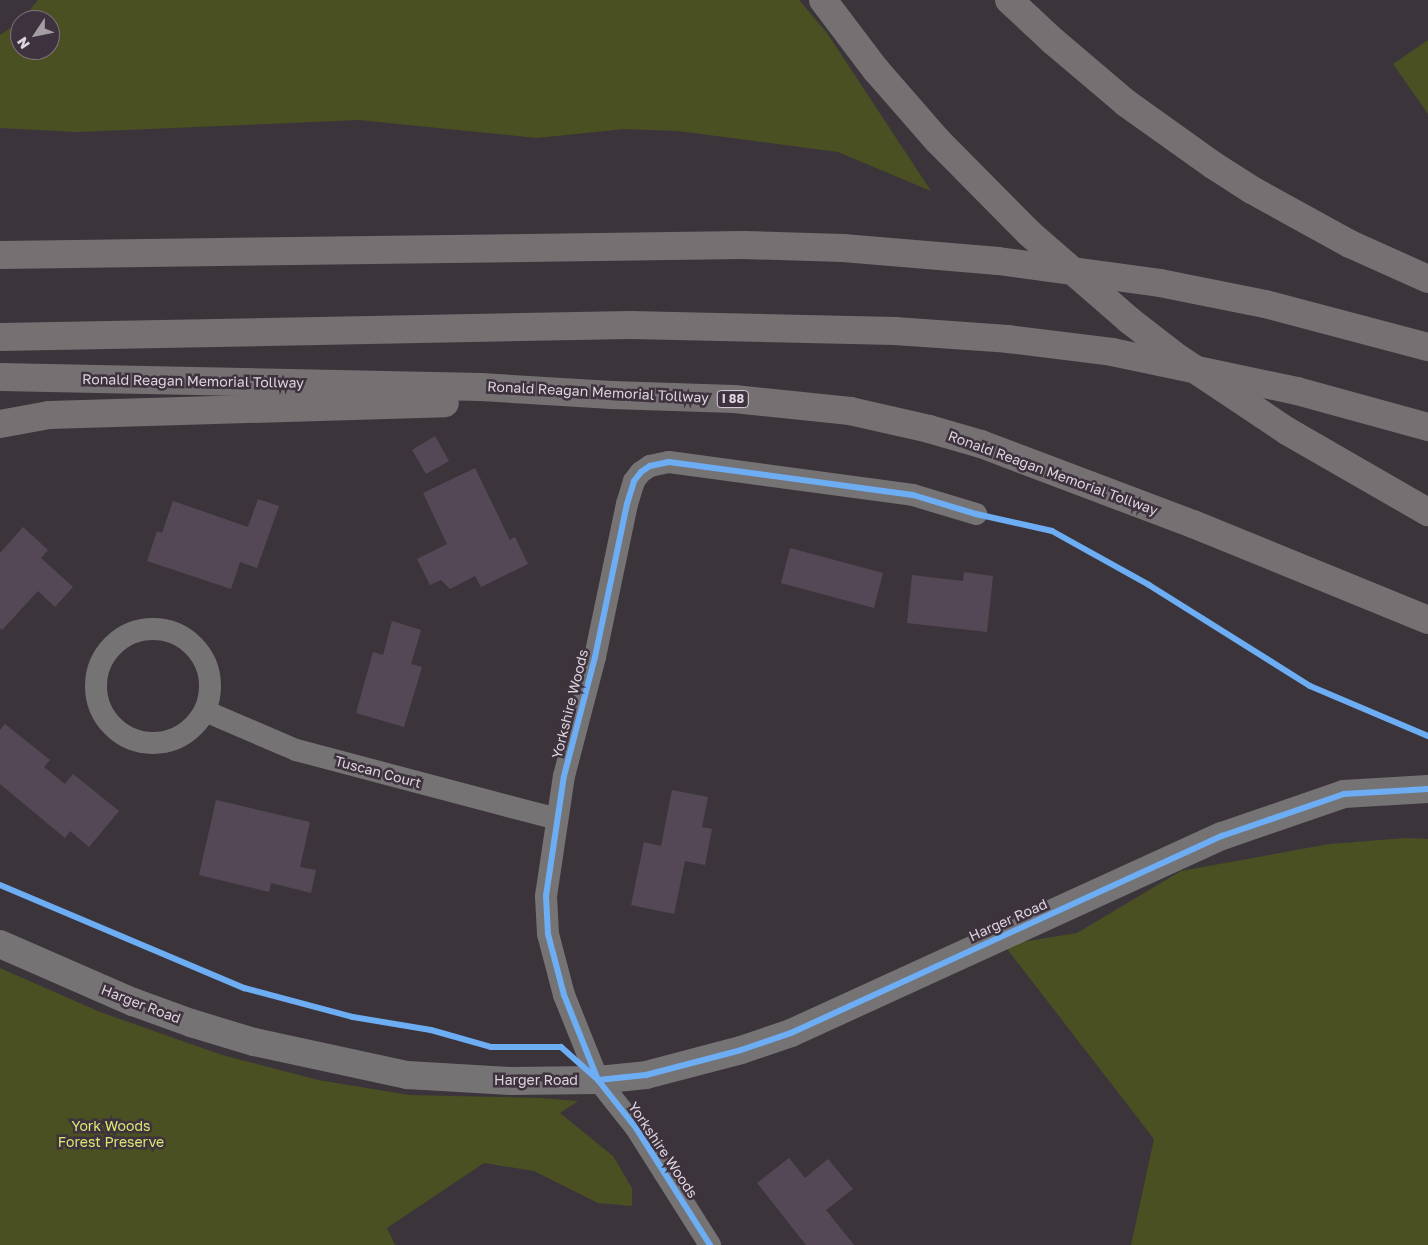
<!DOCTYPE html>
<style>
body{margin:0}
#map{position:relative;width:1428px;height:1245px;overflow:hidden;background:#3b353b;font-family:"Golos Text",sans-serif}
div>[style]{position:absolute}
.green>*{inset:0;background:#4a5021}
.building>*{inset:0;background:#554856}
.minor>*{height:22px;margin:-11px;padding:0 11px;transform-origin:11px;border-radius:11px;background:#767375}
.minor>.ring{margin:-11px;padding:0;box-sizing:content-box;background:none;border:22px solid #767375;border-radius:50%}
.tertiary>*{height:28px;margin:-14px;padding:0 14px;transform-origin:14px;border-radius:14px;background:#767375}
.motorway>*{height:28px;margin:-14px;padding:0 14px;transform-origin:14px;border-radius:14px;background:#757072}
.motorway-bridge>*{height:28px;margin:-14px;padding:0 14px;transform-origin:14px;border-radius:14px;background:#757072}
.cycleway>*{height:6px;margin:-3px;padding:0 3px;transform-origin:3px;border-radius:3px;background:#6dadf4}
span{translate:-50% -50%;white-space:nowrap;text-align:center;line-height:1.15;-webkit-text-stroke:5px #3e323e;paint-order:stroke}
.shield-label span{padding:1px 4px;background:#3e323e;border:1px solid;border-radius:4px;-webkit-text-stroke-width:0}
.shield-label{font-size:12px;color:#ddd5dd;font-weight:700}
.street-label{font-size:14px;color:#ddd5dd}
.park-label{font-size:14px;color:#d7e971}
.north{position:absolute;left:10px;top:10px;width:50px;height:50px;box-sizing:border-box;background:#3e323e;border:1px solid #7e737e;border-radius:50%;rotate:236deg;font-size:14px;font-weight:700;line-height:20px;text-align:center;color:#ddd5dd}
.north::after{content:'';display:block;margin:auto;width:18px;height:22px;background:#a49da4;clip-path:polygon(50% 0,100% 100%,50% 72%,0 100%)}
</style>
<div id="map">
<div class="green">
<div style="clip-path:polygon(38px 0,799px 0,827px 33px,931px 191px,838px 152px,678px 131px,624px 129px,537px 138px,359px 120px,77px 132px,0 128px,0 35px,20px 22px,20px 50px,50px 50px,50px 20px,22px 20px)"></div>
<div style="clip-path:polygon(1428px 40px,1428px 114px,1393px 64px)"></div>
<div style="clip-path:polygon(1406px 838px,1428px 839px,1428px 1245px,1131px 1245px,1154px 1139px,1004px 945px,1077px 933px,1181px 871px,1329px 844px)"></div>
<div style="clip-path:polygon(0 968px,100px 1012px,222px 1055px,318px 1080px,409px 1095px,541px 1098px,578px 1101px,560px 1113px,613px 1156px,632px 1188px,632px 1206px,598px 1203px,534px 1171px,484px 1163px,387px 1228px,395px 1245px,0 1245px)"></div>
</div>
<div class="building">
<div style="clip-path:polygon(435px 436px,449px 461px,426px 474px,412px 450px)"></div>
<div style="clip-path:polygon(475px 468px,510px 540px,515px 537px,528px 564px,481px 587px,475px 576px,450px 589px,441px 580px,430px 585px,417px 559px,447px 544px,423px 493px)"></div>
<div style="clip-path:polygon(258px 499px,279px 506px,257px 568px,240px 562px,231px 589px,147px 561px,157px 531px,162px 533px,173px 501px,248px 527px)"></div>
<div style="clip-path:polygon(23px 527px,48px 550px,41px 558px,73px 587px,55px 607px,38px 591px,2px 630px,0 628px,0 553px)"></div>
<div style="clip-path:polygon(790px 548px,883px 573px,874px 608px,781px 583px)"></div>
<div style="clip-path:polygon(964px 572px,993px 576px,987px 632px,907px 623px,912px 575px,963px 581px)"></div>
<div style="clip-path:polygon(392px 621px,421px 630px,411px 664px,422px 667px,404px 727px,356px 713px,373px 652px,383px 655px)"></div>
<div style="clip-path:polygon(5px 724px,50px 760px,44px 767px,65px 784px,73px 774px,119px 811px,89px 847px,70px 831px,65px 838px,0 784px,0 730px)"></div>
<div style="clip-path:polygon(672px 790px,708px 797px,702px 827px,712px 829px,705px 865px,685px 861px,674px 914px,631px 905px,644px 842px,661px 846px)"></div>
<div style="clip-path:polygon(216px 800px,310px 822px,300px 867px,316px 870px,311px 893px,271px 883px,269px 892px,199px 875px)"></div>
<div style="clip-path:polygon(789px 1158px,805px 1178px,828px 1159px,853px 1189px,826px 1210px,854px 1245px,806px 1245px,757px 1183px)"></div>
</div>
<div class="minor">
<div class="ring" style="left:96px;top:629px;width:92px;height:92px"></div>
<div style="left:205px;top:711px;width:99px;rotate:23.2deg"></div>
<div style="left:296px;top:750px;width:270px;rotate:14.8deg"></div>
<div style="left:710px;top:1245px;width:138px;rotate:-122.3deg"></div>
<div style="left:636px;top:1128px;width:61px;rotate:-128.4deg"></div>
<div style="left:598px;top:1080px;width:92px;rotate:-111.8deg"></div>
<div style="left:564px;top:995px;width:63px;rotate:-104.7deg"></div>
<div style="left:548px;top:934px;width:38px;rotate:-93deg"></div>
<div style="left:546px;top:896px;width:121px;rotate:-81.5deg"></div>
<div style="left:564px;top:776px;width:123px;rotate:-75.4deg"></div>
<div style="left:595px;top:657px;width:156px;rotate:-78.2deg"></div>
<div style="left:627px;top:504px;width:24px;rotate:-73deg"></div>
<div style="left:634px;top:481px;width:11px;rotate:-52deg"></div>
<div style="left:641px;top:472px;width:11px;rotate:-34deg"></div>
<div style="left:650px;top:466px;width:19px;rotate:-12deg"></div>
<div style="left:669px;top:462px;width:246px;rotate:7.7deg"></div>
<div style="left:913px;top:495px;width:66px;rotate:16.8deg"></div>
</div>
<div class="tertiary">
<div style="left:0;top:944px;width:145px;rotate:23.6deg"></div>
<div style="left:133px;top:1002px;width:62px;rotate:19.9deg"></div>
<div style="left:191px;top:1023px;width:66px;rotate:16.8deg"></div>
<div style="left:254px;top:1042px;width:157px;rotate:12.2deg"></div>
<div style="left:407px;top:1075px;width:105px;rotate:3.3deg"></div>
<div style="left:512px;top:1081px;width:86px;rotate:-0.7deg"></div>
<div style="left:598px;top:1080px;width:48px;rotate:-5.9deg"></div>
<div style="left:646px;top:1075px;width:98px;rotate:-14.7deg"></div>
<div style="left:741px;top:1050px;width:53px;rotate:-18.8deg"></div>
<div style="left:791px;top:1033px;width:474px;rotate:-24.6deg"></div>
<div style="left:1222px;top:836px;width:129px;rotate:-19deg"></div>
<div style="left:1344px;top:794px;width:84px;rotate:-3.4deg"></div>
</div>
<div class="motorway">
<div style="left:823px;top:0;width:88px;rotate:52.9deg"></div>
<div style="left:876px;top:70px;width:94px;rotate:48.9deg"></div>
<div style="left:1009px;top:0;width:60px;rotate:43deg"></div>
<div style="left:1053px;top:41px;width:96px;rotate:40.3deg"></div>
<div style="left:1126px;top:103px;width:107px;rotate:35.5deg"></div>
<div style="left:1213px;top:165px;width:46px;rotate:32.7deg"></div>
<div style="left:1252px;top:190px;width:112px;rotate:28.9deg"></div>
<div style="left:1350px;top:244px;width:85px;rotate:24.2deg"></div>
<div style="left:0;top:255px;width:743px;rotate:-0.77deg"></div>
<div style="left:743px;top:245px;width:100px;rotate:1.7deg"></div>
<div style="left:843px;top:248px;width:156px;rotate:4.8deg"></div>
<div style="left:998px;top:261px;width:163px;rotate:7.7deg"></div>
<div style="left:1160px;top:283px;width:107px;rotate:11.3deg"></div>
<div style="left:1265px;top:304px;width:169px;rotate:14.8deg"></div>
<div style="left:0;top:337px;width:630px;rotate:-1.09deg"></div>
<div style="left:630px;top:325px;width:265px;rotate:1.3deg"></div>
<div style="left:895px;top:331px;width:113px;rotate:4deg"></div>
<div style="left:1008px;top:339px;width:105px;rotate:7.1deg"></div>
<div style="left:1112px;top:352px;width:189px;rotate:11.9deg"></div>
<div style="left:1297px;top:391px;width:136px;rotate:15.4deg"></div>
<div style="left:0;top:377px;width:481px;rotate:1.2deg"></div>
<div style="left:481px;top:387px;width:131px;rotate:3.5deg"></div>
<div style="left:612px;top:395px;width:122px;rotate:1.9deg"></div>
<div style="left:734px;top:399px;width:117px;rotate:5.9deg"></div>
<div style="left:850px;top:411px;width:81px;rotate:12.8deg"></div>
<div style="left:929px;top:429px;width:54px;rotate:16.1deg"></div>
<div style="left:981px;top:444px;width:227px;rotate:20.7deg"></div>
<div style="left:1193px;top:524px;width:254px;rotate:22.2deg"></div>
<div style="left:0;top:424px;width:50px;rotate:-10.4deg"></div>
<div style="left:49px;top:415px;width:396px;rotate:-1.7deg"></div>
<div style="left:1287px;top:431px;width:163px;rotate:29.9deg"></div>
</div>
<div class="motorway-bridge">
<div style="left:938px;top:141px;width:129px;rotate:45.3deg"></div>
<div style="left:1029px;top:233px;width:133px;rotate:41deg"></div>
<div style="left:1129px;top:320px;width:62px;rotate:37.8deg"></div>
<div style="left:1178px;top:358px;width:131px;rotate:33.8deg"></div>
</div>
<div class="cycleway">
<div style="left:0;top:885px;width:265px;rotate:22.9deg"></div>
<div style="left:244px;top:988px;width:113px;rotate:14.9deg"></div>
<div style="left:353px;top:1017px;width:79px;rotate:9.5deg"></div>
<div style="left:431px;top:1030px;width:62px;rotate:15.8deg"></div>
<div style="left:491px;top:1047px;width:70px"></div>
<div style="left:561px;top:1047px;width:47px;rotate:41.5deg"></div>
<div style="left:598px;top:1080px;width:48px;rotate:-5.9deg"></div>
<div style="left:646px;top:1075px;width:98px;rotate:-14.7deg"></div>
<div style="left:741px;top:1050px;width:53px;rotate:-18.8deg"></div>
<div style="left:791px;top:1033px;width:474px;rotate:-24.6deg"></div>
<div style="left:1222px;top:836px;width:129px;rotate:-19deg"></div>
<div style="left:1344px;top:794px;width:84px;rotate:-3.4deg"></div>
<div style="left:710px;top:1245px;width:138px;rotate:-122.3deg"></div>
<div style="left:636px;top:1128px;width:61px;rotate:-128.4deg"></div>
<div style="left:598px;top:1080px;width:92px;rotate:-111.8deg"></div>
<div style="left:564px;top:995px;width:63px;rotate:-104.7deg"></div>
<div style="left:548px;top:934px;width:38px;rotate:-93deg"></div>
<div style="left:546px;top:896px;width:121px;rotate:-81.5deg"></div>
<div style="left:564px;top:776px;width:123px;rotate:-75.4deg"></div>
<div style="left:595px;top:657px;width:156px;rotate:-78.2deg"></div>
<div style="left:627px;top:504px;width:24px;rotate:-73deg"></div>
<div style="left:634px;top:481px;width:11px;rotate:-52deg"></div>
<div style="left:641px;top:472px;width:11px;rotate:-34deg"></div>
<div style="left:650px;top:466px;width:19px;rotate:-12deg"></div>
<div style="left:669px;top:462px;width:246px;rotate:7.7deg"></div>
<div style="left:913px;top:495px;width:66px;rotate:16.8deg"></div>
<div style="left:976px;top:514px;width:78px;rotate:12.6deg"></div>
<div style="left:1052px;top:531px;width:111px;rotate:29.1deg"></div>
<div style="left:1149px;top:585px;width:190px;rotate:32.1deg"></div>
<div style="left:1310px;top:686px;width:128px;rotate:23deg"></div>
</div>
<div class="shield-label">
<span style="left:733px;top:399px">I 88</span>
</div>
<div class="street-label">
<span style="left:193px;top:381px;rotate:1deg">Ronald Reagan Memorial Tollway</span>
<span style="left:598px;top:392px;rotate:3deg">Ronald Reagan Memorial Tollway</span>
<span style="left:1053px;top:473px;rotate:20deg">Ronald Reagan Memorial Tollway</span>
<span style="left:570px;top:704px;rotate:-76deg">Yorkshire Woods</span>
<span style="left:378px;top:772px;rotate:15deg">Tuscan Court</span>
<span style="left:1008px;top:920px;rotate:-24deg">Harger Road</span>
<span style="left:141px;top:1004px;rotate:21deg">Harger Road</span>
<span style="left:536px;top:1080px">Harger Road</span>
<span style="left:663px;top:1150px;rotate:56deg">Yorkshire Woods</span>
</div>
<div class="park-label">
<span style="left:111px;top:1134px">York Woods<br>Forest Preserve</span>
</div>
<div class="north">N</div>
</div>
